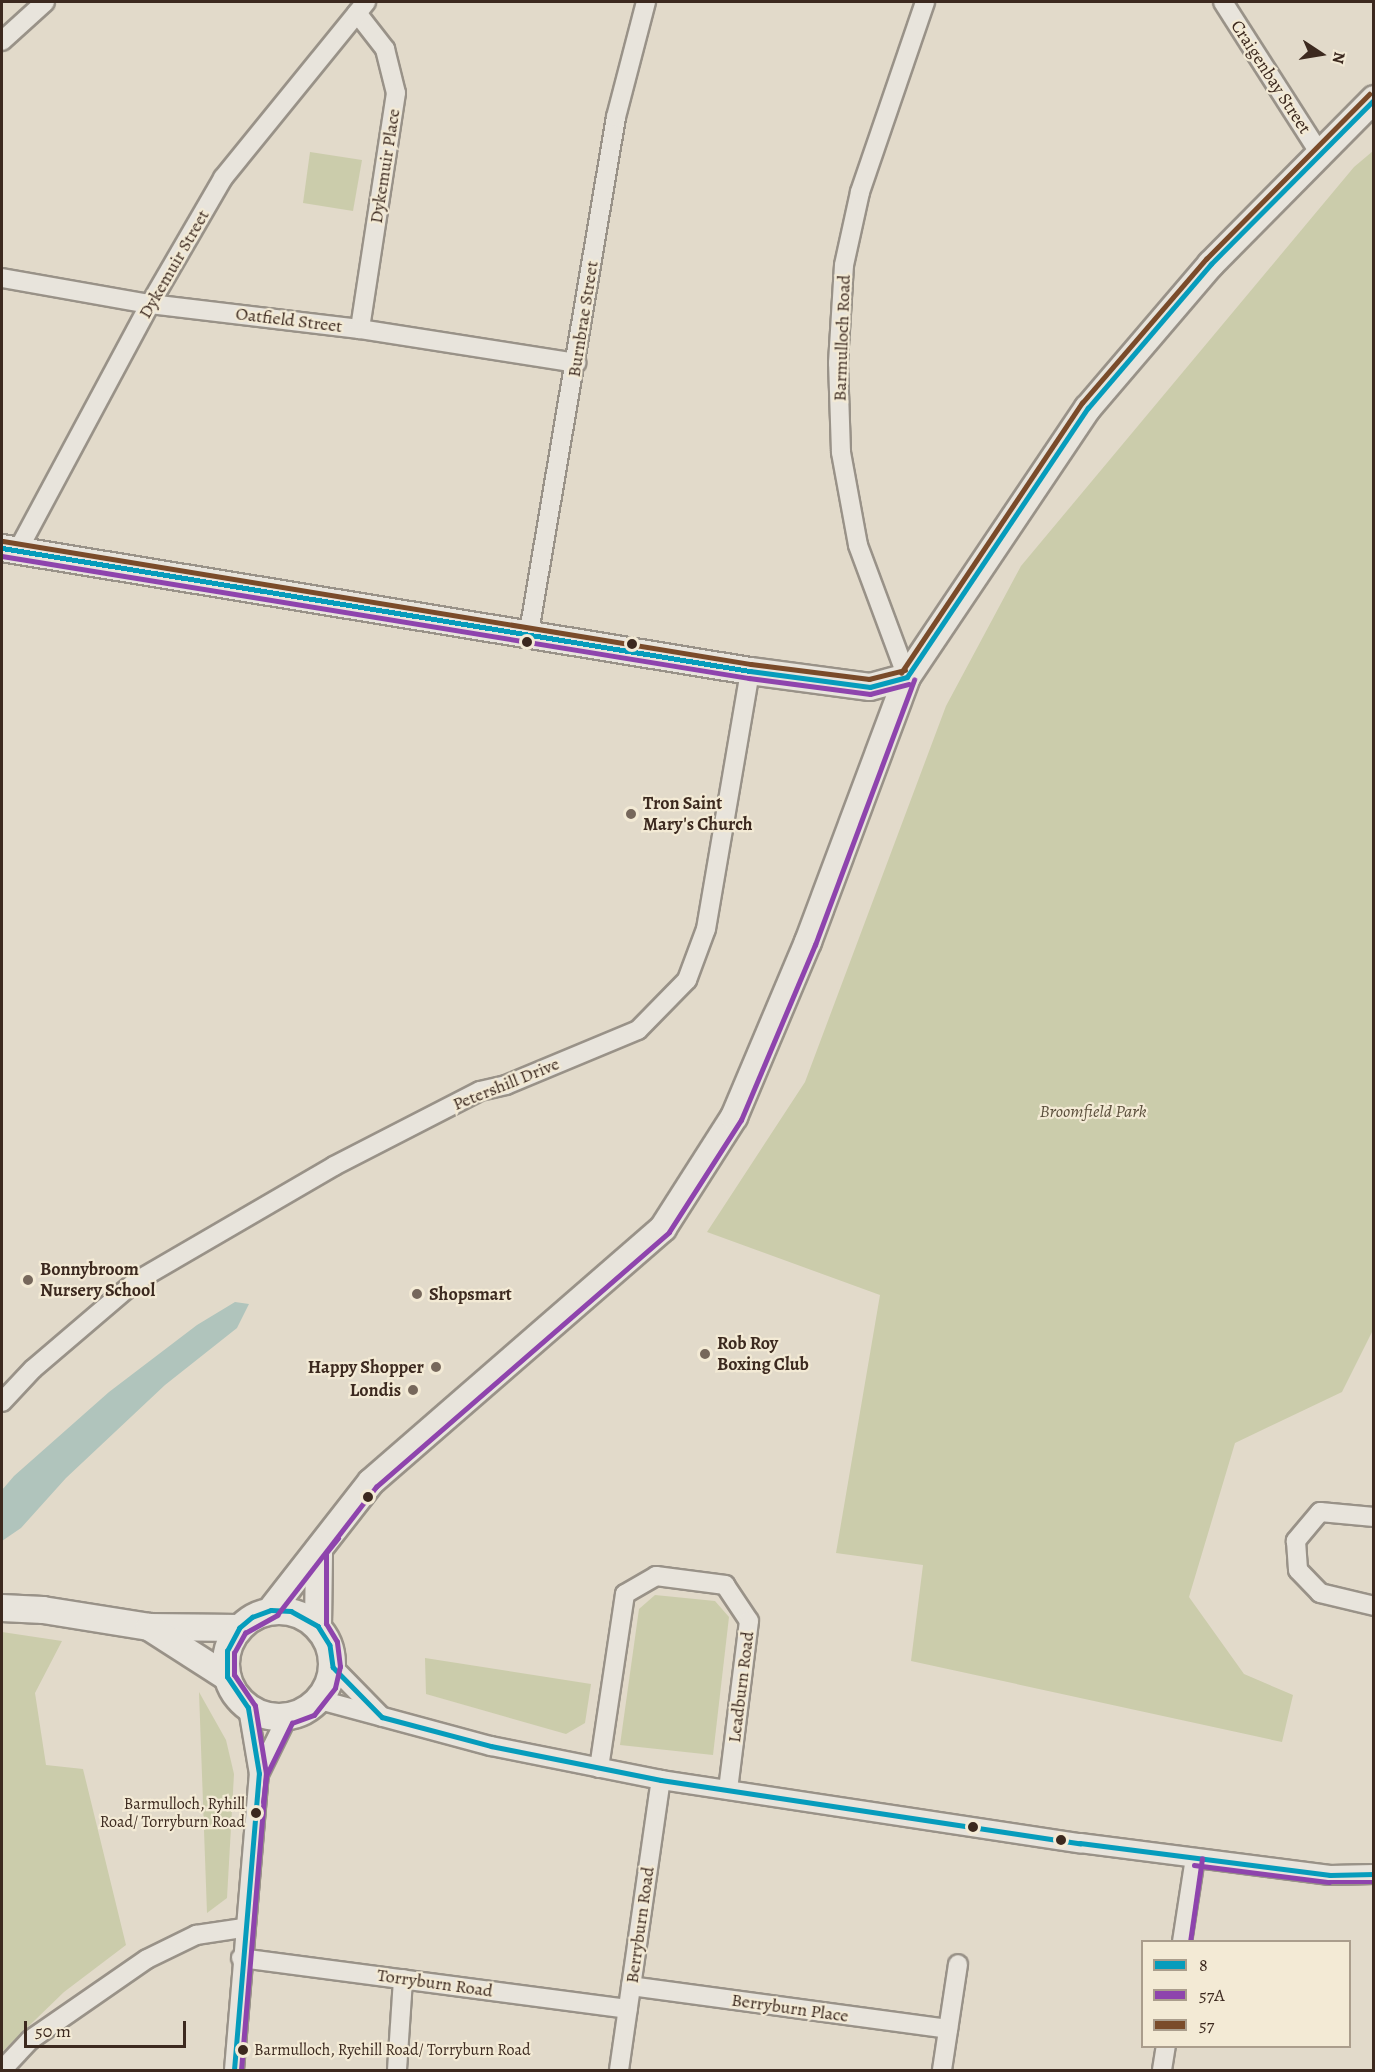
<!DOCTYPE html>
<style>
body{margin:0}
#map{position:relative;width:1375px;height:2072px;overflow:hidden;background:#e2daca;font-family:Alegreya,serif}
div>[style]{position:absolute}
.green>*{inset:0;background:#cbccab}
.water>*{inset:0;background:#b0c4bc}
.roads{filter:drop-shadow(2px 0 #999288) drop-shadow(-2px 0 #999288) drop-shadow(0 2px #999288) drop-shadow(0 -2px #999288)}
.street>*{height:18px;margin:-9px;padding:0 9px;transform-origin:9px;border-radius:9px;background:#e8e4dc}
.secondary>*{height:26px;margin:-13px;padding:0 13px;transform-origin:13px;border-radius:13px;background:#e8e4dc}
.secondary>.ring{margin:-13px;padding:0;box-sizing:content-box;background:none;border:26px solid #e8e4dc;border-radius:50%}
.bus-1>*{height:4.5px;margin:-2.25px;padding:0 2.25px;transform-origin:2.25px;border-radius:2.25px;background:#069cbc}
.bus-2>*{height:4.5px;margin:-2.25px;padding:0 2.25px;transform-origin:2.25px;border-radius:2.25px;background:#8e44ad}
.bus-3>*{height:4.5px;margin:-2.25px;padding:0 2.25px;transform-origin:2.25px;border-radius:2.25px;background:#7a4b2a}
.dots>*{width:16px;height:16px;translate:-50% -50%;box-sizing:border-box;border:3px solid #f3ead5;border-radius:50%}
span{translate:-50% -50%;white-space:nowrap;text-align:center;line-height:1.15;-webkit-text-stroke:4.5px #f3ead5;paint-order:stroke}
.bus-label{font-size:16px;color:#3c291f}
.right{translate:-100% -50%;text-align:right}
.left{translate:0 -50%;text-align:left}
.street-label{font-size:18px;color:#3c291f}
.poi-label{font-size:18px;color:#3c291f;font-weight:700}
.park-label{font-size:18px;color:#5b4f3c;font-style:italic}
.frame{position:absolute;inset:0;border:3px solid #3c291f;pointer-events:none}
.legend{position:absolute;left:1141px;top:1940px;width:210px;height:108px;box-sizing:border-box;background:#f3ead5;border:2px solid #aa9d8c;margin:0;padding:8px 10px;list-style:none;font-size:18px;color:#3c291f}
.legend li{display:flex;align-items:center;gap:12px;height:30px}
.legend b{width:30px;border:2px solid #aa9d8c}
.north{position:absolute;left:1291px;top:24px;width:60px;height:60px;-webkit-text-stroke:4px #f3ead5;paint-order:stroke;rotate:102deg;font-size:16px;font-weight:700;line-height:24px;text-align:center;color:#3c291f}
.north::after{content:'';display:block;margin:auto;width:21px;height:27px;background:#3c291f;clip-path:polygon(50% 0,100% 100%,50% 72%,0 100%)}
.scale{position:absolute;left:24px;top:2021px;width:162px;height:27px;box-sizing:border-box;border:3px solid #3c291f;border-top:0;padding-left:8px;font-size:18px;line-height:21px;white-space:nowrap;color:#3c291f;-webkit-text-stroke:4px #f3ead5;paint-order:stroke}
</style>
<div id="map">
<div class="green">
<div style="clip-path:polygon(1373px 151px,1373px 1330px,1342px 1392px,1235px 1443px,1189px 1597px,1244px 1674px,1293px 1695px,1282px 1742px,911px 1661px,923px 1565px,836px 1553px,880px 1295px,707px 1232px,805px 1082px,946px 706px,1021px 566px,1354px 167px)"></div>
<div style="clip-path:polygon(310px 152px,362px 160px,353px 211px,303px 203px)"></div>
<div style="clip-path:polygon(655px 1595px,715px 1601px,729px 1617px,713px 1755px,620px 1745px,639px 1609px)"></div>
<div style="clip-path:polygon(2px 1632px,62px 1641px,35px 1693px,46px 1765px,83px 1769px,126px 1945px,64px 1992px,2px 2052px)"></div>
<div style="clip-path:polygon(425px 1658px,591px 1684px,585px 1723px,566px 1734px,426px 1694px)"></div>
<div style="clip-path:polygon(199px 1692px,226px 1740px,234px 1774px,227px 1898px,207px 1913px)"></div>
</div>
<div class="water">
<div style="clip-path:polygon(235px 1302px,249px 1304px,237px 1328px,165px 1385px,66px 1478px,21px 1528px,2px 1541px,2px 1490px,14px 1476px,109px 1392px,197px 1325px)"></div>
</div>
<div class="roads">
<div class="street">
<div style="left:1223px;top:2px;width:178px;rotate:57.4deg"></div>
<div style="left:357px;top:13px;width:46px;rotate:52.1deg"></div>
<div style="left:385px;top:49px;width:45px;rotate:76deg"></div>
<div style="left:396px;top:93px;width:239px;rotate:98.7deg"></div>
<div style="left:2px;top:41px;width:58px;rotate:-42.2deg"></div>
<div style="left:2px;top:278px;width:150px;rotate:10deg"></div>
<div style="left:150px;top:304px;width:211px;rotate:6.8deg"></div>
<div style="left:360px;top:329px;width:219px;rotate:8.9deg"></div>
<div style="left:18px;top:550px;width:279px;rotate:-61.8deg"></div>
<div style="left:150px;top:304px;width:146px;rotate:-59.9deg"></div>
<div style="left:223px;top:178px;width:227px;rotate:-50.9deg"></div>
<div style="left:528px;top:638px;width:528px;rotate:-80.41deg"></div>
<div style="left:616px;top:117px;width:119px;rotate:-75.4deg"></div>
<div style="left:907px;top:677px;width:141px;rotate:-110.4deg"></div>
<div style="left:858px;top:545px;width:95px;rotate:-100.4deg"></div>
<div style="left:841px;top:452px;width:89px;rotate:-91.9deg"></div>
<div style="left:838px;top:363px;width:98px;rotate:-86.5deg"></div>
<div style="left:844px;top:265px;width:75px;rotate:-77.6deg"></div>
<div style="left:860px;top:192px;width:201px;rotate:-71.1deg"></div>
<div style="left:2px;top:1402px;width:45px;rotate:-46.8deg"></div>
<div style="left:33px;top:1369px;width:134px;rotate:-40.5deg"></div>
<div style="left:135px;top:1282px;width:230px;rotate:-30.2deg"></div>
<div style="left:334px;top:1166px;width:164px;rotate:-27.2deg"></div>
<div style="left:480px;top:1091px;width:27px;rotate:-13deg"></div>
<div style="left:506px;top:1085px;width:143px;rotate:-22.6deg"></div>
<div style="left:638px;top:1030px;width:70px;rotate:-45.6deg"></div>
<div style="left:687px;top:980px;width:54px;rotate:-69.6deg"></div>
<div style="left:706px;top:929px;width:262px;rotate:-80.3deg"></div>
<div style="left:1374px;top:1517px;width:54px;rotate:-174.7deg"></div>
<div style="left:1320px;top:1512px;width:38px;rotate:130deg"></div>
<div style="left:1296px;top:1541px;width:29px;rotate:86deg"></div>
<div style="left:1298px;top:1570px;width:32px;rotate:46deg"></div>
<div style="left:1320px;top:1593px;width:56px;rotate:13.5deg"></div>
<div style="left:333px;top:1667px;width:70px;rotate:45.6deg"></div>
<div style="left:320px;top:1700px;width:177px;rotate:15.1deg"></div>
<div style="left:491px;top:1746px;width:173px;rotate:11.3deg"></div>
<div style="left:661px;top:1780px;width:424px;rotate:8.6deg"></div>
<div style="left:1080px;top:1843px;width:252px;rotate:7.3deg"></div>
<div style="left:1330px;top:1875px;width:44px;rotate:-1.3deg"></div>
<div style="left:599px;top:1768px;width:176px;rotate:-81.5deg"></div>
<div style="left:625px;top:1594px;width:36px;rotate:-30deg"></div>
<div style="left:656px;top:1576px;width:70px;rotate:7.4deg"></div>
<div style="left:725px;top:1585px;width:43px;rotate:56.3deg"></div>
<div style="left:749px;top:1621px;width:170px;rotate:97.1deg"></div>
<div style="left:259px;top:1774px;width:64px;rotate:-63.8deg"></div>
<div style="left:1182px;top:1942px;width:85px;rotate:-81.2deg"></div>
<div style="left:241px;top:1958px;width:390px;rotate:7.5deg"></div>
<div style="left:631px;top:1986px;width:320px;rotate:7.7deg"></div>
<div style="left:2px;top:2070px;width:41px;rotate:-47deg"></div>
<div style="left:30px;top:2040px;width:142px;rotate:-34.7deg"></div>
<div style="left:147px;top:1959px;width:55px;rotate:-26.1deg"></div>
<div style="left:196px;top:1935px;width:48px;rotate:-8.5deg"></div>
<div style="left:234px;top:2070px;width:297px;rotate:-85.2deg"></div>
<div style="left:259px;top:1774px;width:67px;rotate:-99.5deg"></div>
<div style="left:397px;top:2070px;width:91px;rotate:-86.2deg"></div>
<div style="left:619px;top:2070px;width:293px;rotate:-81.8deg"></div>
<div style="left:942px;top:2070px;width:107px;rotate:-81.4deg"></div>
<div style="left:1162px;top:2070px;width:24px;rotate:-81deg"></div>
</div>
<div class="secondary">
<div style="left:2px;top:548px;width:758px;rotate:9.34deg"></div>
<div style="left:750px;top:671px;width:121px;rotate:7.6deg"></div>
<div style="left:870px;top:687px;width:38px;rotate:-15deg"></div>
<div style="left:2px;top:1608px;width:41px;rotate:2.8deg"></div>
<div style="left:43px;top:1610px;width:107px;rotate:9.1deg"></div>
<div style="left:149px;top:1627px;width:90px;rotate:0.6deg"></div>
<div style="left:271px;top:1610px;width:162px;rotate:-52deg"></div>
<div style="left:371px;top:1482px;width:387px;rotate:-41deg"></div>
<div style="left:663px;top:1228px;width:132px;rotate:-57.4deg"></div>
<div style="left:734px;top:1117px;width:190px;rotate:-67.1deg"></div>
<div style="left:808px;top:942px;width:283px;rotate:-69.5deg"></div>
<div style="left:907px;top:677px;width:324px;rotate:-56.1deg"></div>
<div style="left:1088px;top:408px;width:189px;rotate:-49.5deg"></div>
<div style="left:1211px;top:264px;width:232px;rotate:-45.3deg"></div>
<div class="ring" style="left:226px;top:1611px;width:80px;height:80px"></div>
<div style="left:318px;top:1626px;width:76px;rotate:-89.2deg"></div>
<div style="left:149px;top:1627px;width:93px;rotate:32.7deg"></div>
</div>
</div>
<div class="bus-1">
<div style="left:2px;top:548px;width:758px;rotate:9.34deg"></div>
<div style="left:750px;top:671px;width:121px;rotate:7.6deg"></div>
<div style="left:870px;top:687px;width:38px;rotate:-15deg"></div>
<div style="left:907px;top:677px;width:324px;rotate:-56.1deg"></div>
<div style="left:1088px;top:408px;width:189px;rotate:-49.5deg"></div>
<div style="left:1211px;top:264px;width:231px;rotate:-45.2deg"></div>
<div style="left:234px;top:2070px;width:297px;rotate:-85.2deg"></div>
<div style="left:259px;top:1774px;width:67px;rotate:-99.5deg"></div>
<div style="left:248px;top:1708px;width:37px;rotate:-124deg"></div>
<div style="left:227px;top:1677px;width:26px;rotate:-90deg"></div>
<div style="left:227px;top:1651px;width:26px;rotate:-62deg"></div>
<div style="left:239px;top:1628px;width:17px;rotate:-40deg"></div>
<div style="left:252px;top:1617px;width:20px;rotate:-20deg"></div>
<div style="left:271px;top:1610px;width:20px;rotate:3deg"></div>
<div style="left:291px;top:1611px;width:31px;rotate:29deg"></div>
<div style="left:318px;top:1626px;width:22px;rotate:58deg"></div>
<div style="left:330px;top:1645px;width:22px;rotate:82deg"></div>
<div style="left:333px;top:1667px;width:70px;rotate:45.6deg"></div>
<div style="left:382px;top:1717px;width:113px;rotate:14.9deg"></div>
<div style="left:491px;top:1746px;width:173px;rotate:11.3deg"></div>
<div style="left:661px;top:1780px;width:424px;rotate:8.6deg"></div>
<div style="left:1080px;top:1843px;width:252px;rotate:7.3deg"></div>
<div style="left:1330px;top:1875px;width:44px;rotate:-1.3deg"></div>
</div>
<div class="bus-2">
<div style="left:2px;top:556px;width:757px;rotate:9.28deg"></div>
<div style="left:749px;top:678px;width:122px;rotate:7.5deg"></div>
<div style="left:870px;top:694px;width:40px;rotate:-14.4deg"></div>
<div style="left:263px;top:1802px;width:26px;rotate:-83deg"></div>
<div style="left:266px;top:1776px;width:59px;rotate:-63.9deg"></div>
<div style="left:292px;top:1723px;width:23px;rotate:-20deg"></div>
<div style="left:314px;top:1715px;width:34px;rotate:-52deg"></div>
<div style="left:335px;top:1688px;width:22px;rotate:-77deg"></div>
<div style="left:340px;top:1667px;width:25px;rotate:-97deg"></div>
<div style="left:337px;top:1642px;width:21px;rotate:-121deg"></div>
<div style="left:326px;top:1624px;width:71px;rotate:-90deg"></div>
<div style="left:326px;top:1553px;width:19px;rotate:-51deg"></div>
<div style="left:1194px;top:1865px;width:136px;rotate:7.2deg"></div>
<div style="left:1329px;top:1882px;width:45px"></div>
<div style="left:1190px;top:1942px;width:84px;rotate:-81.8deg"></div>
<div style="left:241px;top:2070px;width:297px;rotate:-85.2deg"></div>
<div style="left:266px;top:1774px;width:69px;rotate:-99.2deg"></div>
<div style="left:255px;top:1706px;width:37px;rotate:-124deg"></div>
<div style="left:234px;top:1675px;width:22px;rotate:-90deg"></div>
<div style="left:234px;top:1653px;width:23px;rotate:-61deg"></div>
<div style="left:245px;top:1633px;width:37px;rotate:-29deg"></div>
<div style="left:277px;top:1615px;width:162px;rotate:-52.3deg"></div>
<div style="left:376px;top:1487px;width:388px;rotate:-41deg"></div>
<div style="left:669px;top:1232px;width:133px;rotate:-57.3deg"></div>
<div style="left:741px;top:1120px;width:190px;rotate:-67.1deg"></div>
<div style="left:815px;top:945px;width:283px;rotate:-69.5deg"></div>
</div>
<div class="bus-3">
<div style="left:3px;top:541px;width:758px;rotate:9.34deg"></div>
<div style="left:751px;top:664px;width:119px;rotate:7.2deg"></div>
<div style="left:869px;top:679px;width:37px;rotate:-14deg"></div>
<div style="left:901px;top:673px;width:325px;rotate:-56.2deg"></div>
<div style="left:1082px;top:403px;width:190px;rotate:-49.3deg"></div>
<div style="left:1206px;top:259px;width:232px;rotate:-45.3deg"></div>
</div>
<div class="dots">
<div style="left:527px;top:642px;background:#3c291f"></div>
<div style="left:632px;top:644px;background:#3c291f"></div>
<div style="left:631px;top:814px;background:#76675b"></div>
<div style="left:28px;top:1280px;background:#76675b"></div>
<div style="left:417px;top:1294px;background:#76675b"></div>
<div style="left:705px;top:1354px;background:#76675b"></div>
<div style="left:436px;top:1367px;background:#76675b"></div>
<div style="left:413px;top:1390px;background:#76675b"></div>
<div style="left:368px;top:1497px;background:#3c291f"></div>
<div style="left:256px;top:1813px;background:#3c291f"></div>
<div style="left:973px;top:1827px;background:#3c291f"></div>
<div style="left:1061px;top:1840px;background:#3c291f"></div>
<div style="left:243px;top:2050px;background:#3c291f"></div>
</div>
<div class="bus-label">
<span class="right" style="left:245px;top:1813px">Barmulloch, Ryhill<br>Road/ Torryburn Road</span>
<span class="left" style="left:254px;top:2050px">Barmulloch, Ryehill Road/ Torryburn Road</span>
</div>
<div class="street-label">
<span style="left:1271px;top:77px;rotate:57deg">Craigenbay Street</span>
<span style="left:385px;top:166px;rotate:-81deg">Dykemuir Place</span>
<span style="left:174px;top:264px;rotate:-60deg">Dykemuir Street</span>
<span style="left:583px;top:319px;rotate:-81deg">Burnbrae Street</span>
<span style="left:289px;top:320px;rotate:7deg">Oatfield Street</span>
<span style="left:842px;top:338px;rotate:-88deg">Barmulloch Road</span>
<span style="left:506px;top:1084px;rotate:-22deg">Petershill Drive</span>
<span style="left:741px;top:1687px;rotate:-83deg">Leadburn Road</span>
<span style="left:640px;top:1925px;rotate:-82deg">Berryburn Road</span>
<span style="left:435px;top:1983px;rotate:8deg">Torryburn Road</span>
<span style="left:790px;top:2008px;rotate:8deg">Berryburn Place</span>
</div>
<div class="poi-label">
<span class="left" style="left:643px;top:814px">Tron Saint<br>Mary's Church</span>
<span class="left" style="left:40px;top:1280px">Bonnybroom<br>Nursery School</span>
<span class="left" style="left:429px;top:1294px">Shopsmart</span>
<span class="left" style="left:717px;top:1354px">Rob Roy<br>Boxing Club</span>
<span class="right" style="left:424px;top:1367px">Happy Shopper</span>
<span class="right" style="left:401px;top:1390px">Londis</span>
</div>
<div class="park-label">
<span style="left:1093px;top:1111px">Broomfield Park</span>
</div>
<div class="frame"></div>
<ul class="legend">
<li><b style="height:8px;background:#069cbc"></b>8</li>
<li><b style="height:8px;background:#8e44ad"></b>57A</li>
<li><b style="height:8px;background:#7a4b2a"></b>57</li>
</ul>
<div class="north">N</div>
<div class="scale">50 m</div>
</div>
